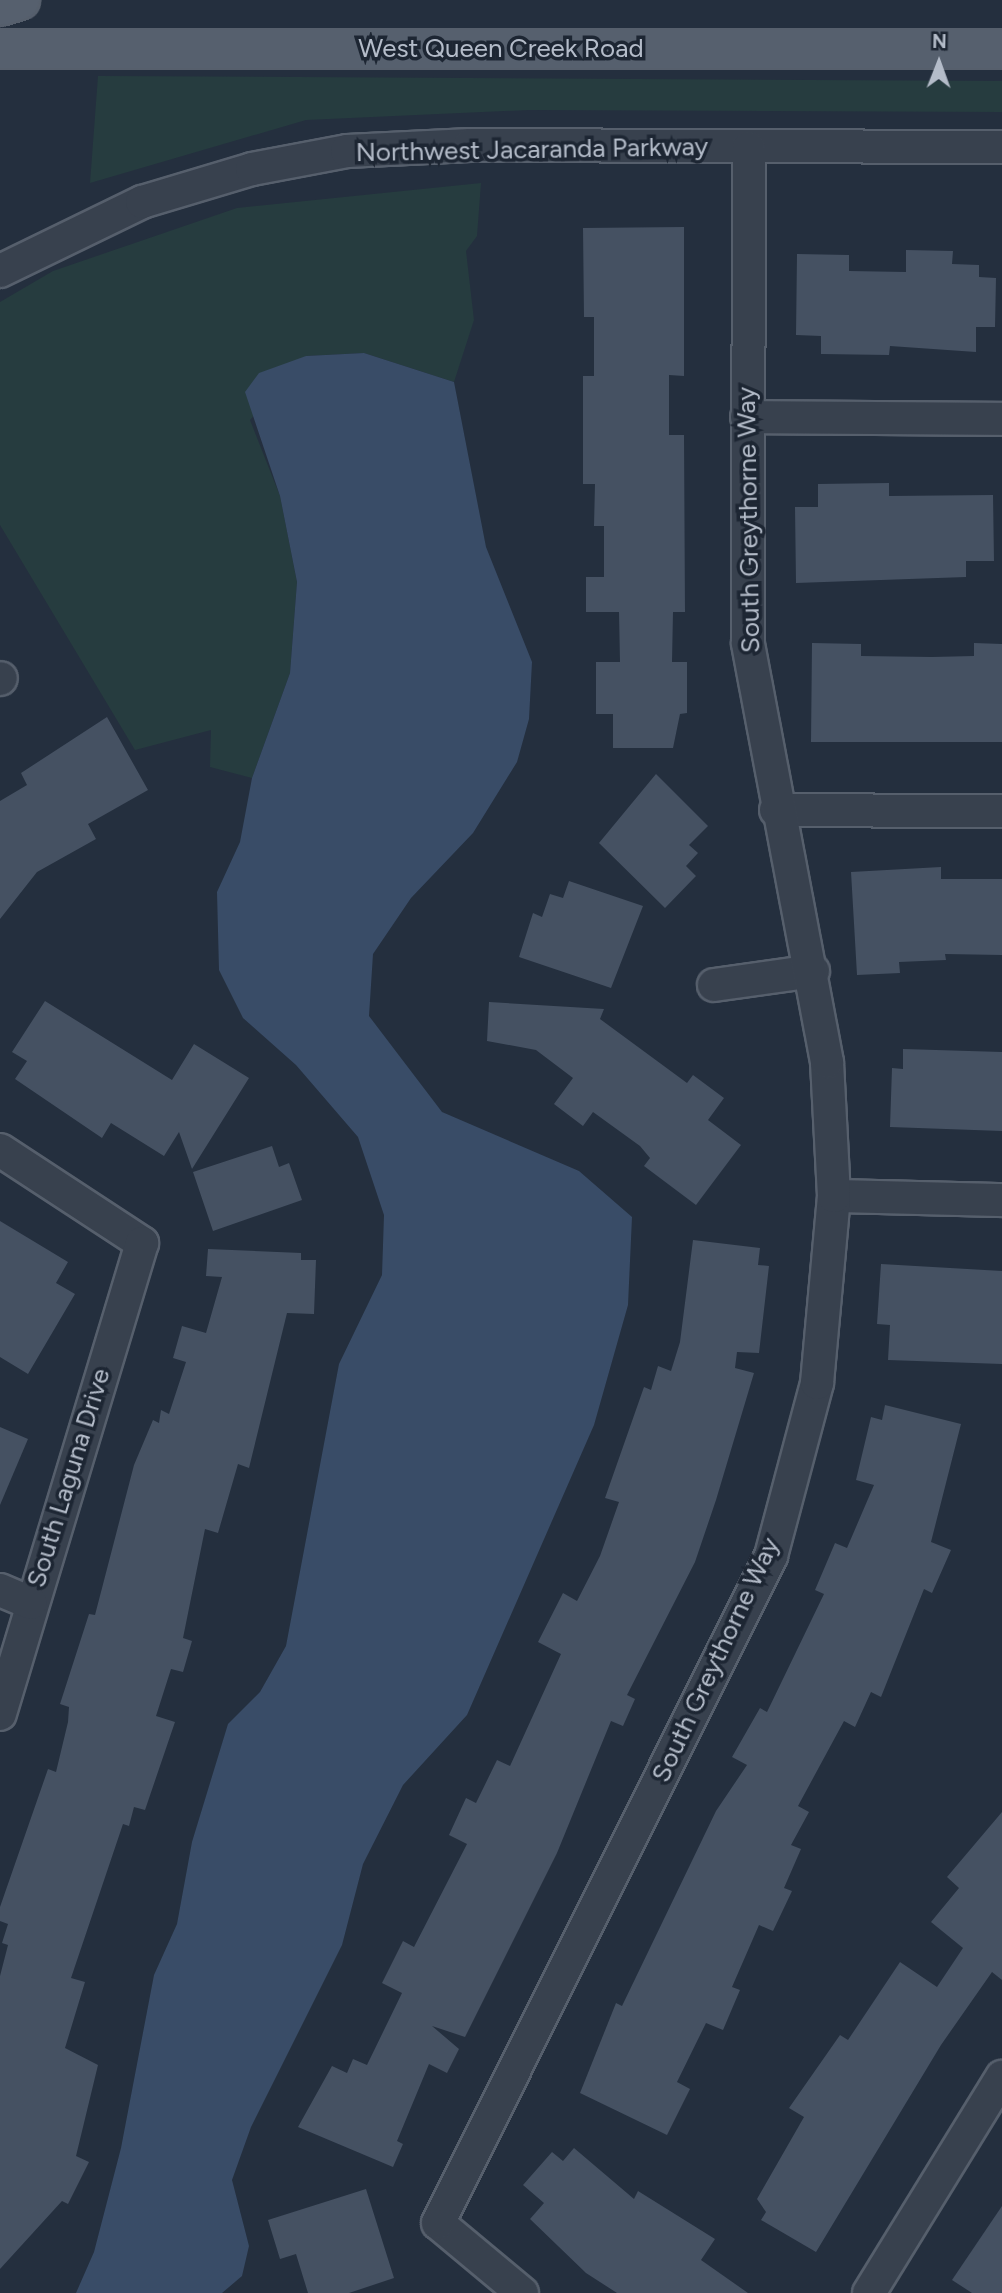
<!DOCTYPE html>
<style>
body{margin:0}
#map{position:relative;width:1002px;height:2293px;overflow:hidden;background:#242f3e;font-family:Figtree,sans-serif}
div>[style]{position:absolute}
.green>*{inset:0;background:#263c3f}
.water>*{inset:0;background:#394c67}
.building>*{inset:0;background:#455162}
.roads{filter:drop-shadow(2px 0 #565f6c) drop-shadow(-2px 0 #565f6c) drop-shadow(0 2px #565f6c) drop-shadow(0 -2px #565f6c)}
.minor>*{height:32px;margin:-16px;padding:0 16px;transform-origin:16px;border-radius:16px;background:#38414e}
.major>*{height:38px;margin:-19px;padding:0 19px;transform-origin:19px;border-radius:19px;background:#56606e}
span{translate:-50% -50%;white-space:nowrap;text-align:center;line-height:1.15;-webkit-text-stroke:7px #1d2633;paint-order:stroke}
.street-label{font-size:26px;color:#b4bcc9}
.north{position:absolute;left:904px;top:28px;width:70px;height:70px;-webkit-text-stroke:5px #1d2633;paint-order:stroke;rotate:1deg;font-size:19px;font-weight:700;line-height:28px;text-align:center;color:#b4bcc9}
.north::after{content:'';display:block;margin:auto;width:24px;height:32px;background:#b4bcc9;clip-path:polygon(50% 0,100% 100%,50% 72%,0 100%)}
</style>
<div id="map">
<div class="green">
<div style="clip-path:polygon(98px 76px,1002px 81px,1002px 112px,529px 110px,306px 120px,90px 183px)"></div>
<div style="clip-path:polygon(481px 183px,477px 236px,466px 251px,474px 320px,454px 382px,364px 353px,306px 356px,250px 420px,280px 496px,297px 582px,290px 673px,252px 778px,210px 767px,211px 730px,135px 750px,0 525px,0 302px,53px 271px,237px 208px)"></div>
</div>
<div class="water">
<div style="clip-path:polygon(364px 353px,454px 382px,486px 547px,532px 662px,529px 719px,517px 762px,473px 833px,411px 898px,373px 954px,369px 1016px,442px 1112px,579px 1171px,632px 1217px,628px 1305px,594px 1425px,467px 1715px,403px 1785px,363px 1864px,342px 1945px,251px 2127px,232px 2180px,249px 2246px,242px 2276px,222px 2293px,76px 2293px,94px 2252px,121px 2148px,154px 1975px,177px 1924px,192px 1842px,228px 1724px,260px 1692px,286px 1646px,339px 1364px,382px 1275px,384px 1215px,358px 1137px,296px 1065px,243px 1018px,219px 970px,217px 892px,240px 842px,252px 778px,290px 673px,297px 582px,280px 496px,245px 392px,259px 373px,306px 356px)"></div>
</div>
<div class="building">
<div style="clip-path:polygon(684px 227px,684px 376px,669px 375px,669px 435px,684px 435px,685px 612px,673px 612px,672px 662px,687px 662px,687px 713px,680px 714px,673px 748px,613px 748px,613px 714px,596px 714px,596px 662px,620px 662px,619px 612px,586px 612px,586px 577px,604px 577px,604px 526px,594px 526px,595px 484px,583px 484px,583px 376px,594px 376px,594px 317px,584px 317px,583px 228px)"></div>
<div style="clip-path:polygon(906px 250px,953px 251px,952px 264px,979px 265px,979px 277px,996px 278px,995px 327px,976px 327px,976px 352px,890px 346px,889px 355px,821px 354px,821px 336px,796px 335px,797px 254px,849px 255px,849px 271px,906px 272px)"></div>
<div style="clip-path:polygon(889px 483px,889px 496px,993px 495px,994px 561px,966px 561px,966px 577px,796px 583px,795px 507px,818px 507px,818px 484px)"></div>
<div style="clip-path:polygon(812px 643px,861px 644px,861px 656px,932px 657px,974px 656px,974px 643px,1002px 644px,1002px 742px,811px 742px)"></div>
<div style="clip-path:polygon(107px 717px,148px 790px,88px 824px,96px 839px,37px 872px,0 919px,0 801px,27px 785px,21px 773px)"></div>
<div style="clip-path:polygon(656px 774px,708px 826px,689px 845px,698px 853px,686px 866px,696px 876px,665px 908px,599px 843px)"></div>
<div style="clip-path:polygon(941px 867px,941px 879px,1002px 879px,1002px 955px,945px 954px,946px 960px,899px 962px,900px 973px,857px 975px,851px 872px)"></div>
<div style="clip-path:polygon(569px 881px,643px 906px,611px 988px,519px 957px,533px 913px,542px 917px,550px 894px,563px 898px)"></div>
<div style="clip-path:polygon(45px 1001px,172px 1080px,194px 1044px,249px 1078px,192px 1169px,179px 1132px,164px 1156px,111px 1123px,102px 1138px,15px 1079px,27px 1061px,12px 1052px)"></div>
<div style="clip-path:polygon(489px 1002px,604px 1009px,600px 1019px,687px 1083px,693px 1075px,724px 1098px,708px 1120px,741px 1145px,696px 1205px,644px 1166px,650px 1158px,640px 1146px,593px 1112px,583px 1126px,554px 1104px,573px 1078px,536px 1050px,487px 1041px)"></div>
<div style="clip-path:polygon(903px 1049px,1002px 1052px,1002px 1131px,890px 1127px,892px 1068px,903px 1069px)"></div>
<div style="clip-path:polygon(272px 1146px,279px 1167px,289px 1163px,302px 1200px,213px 1231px,193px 1172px)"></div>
<div style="clip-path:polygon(0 1221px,68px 1262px,56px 1283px,75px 1294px,28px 1374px,0 1357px)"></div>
<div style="clip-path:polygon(693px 1240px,760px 1248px,758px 1265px,769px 1266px,759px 1353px,737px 1352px,735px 1368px,754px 1373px,716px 1500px,695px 1562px,627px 1695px,635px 1699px,623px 1726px,611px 1721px,557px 1853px,465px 2037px,432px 2026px,459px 2049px,447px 2073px,429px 2064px,397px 2141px,403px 2144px,393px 2167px,298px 2127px,332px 2066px,347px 2073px,353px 2059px,367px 2065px,402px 1993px,382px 1983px,403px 1941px,414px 1947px,467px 1844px,449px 1835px,466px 1798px,476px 1803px,497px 1760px,510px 1766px,561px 1654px,538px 1642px,563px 1593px,577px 1601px,600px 1556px,619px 1502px,605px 1498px,644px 1387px,651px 1390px,658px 1366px,671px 1371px,680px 1342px)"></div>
<div style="clip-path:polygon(208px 1249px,301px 1253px,301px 1260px,316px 1260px,314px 1314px,287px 1313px,249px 1468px,238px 1464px,218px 1533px,205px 1529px,183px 1638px,192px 1641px,183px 1672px,171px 1669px,156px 1716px,175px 1722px,145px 1810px,134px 1807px,129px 1826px,123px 1824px,71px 1978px,85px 1982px,65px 2048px,98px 2065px,76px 2156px,89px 2162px,68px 2204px,62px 2201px,0 2269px,0 1976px,8px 1945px,2px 1943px,8px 1924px,0 1921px,0 1907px,48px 1769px,56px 1772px,68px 1722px,69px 1707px,60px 1704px,89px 1614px,95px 1615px,134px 1465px,153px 1420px,159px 1423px,161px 1410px,169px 1414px,186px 1362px,173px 1358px,182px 1326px,206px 1333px,222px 1277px,206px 1276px)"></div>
<div style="clip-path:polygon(881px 1264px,1002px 1271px,1002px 1364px,888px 1360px,890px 1325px,877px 1324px)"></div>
<div style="clip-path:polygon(885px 1405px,961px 1424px,931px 1542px,951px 1550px,932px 1593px,924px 1589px,881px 1697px,871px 1692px,855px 1727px,844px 1721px,798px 1806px,809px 1812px,791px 1845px,801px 1849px,784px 1888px,792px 1891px,773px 1931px,759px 1925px,732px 1987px,740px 1990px,723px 2030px,706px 2023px,677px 2082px,690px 2089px,667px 2135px,580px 2093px,616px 2003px,622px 2006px,716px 1811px,747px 1765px,732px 1757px,760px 1708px,767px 1712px,824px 1594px,815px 1590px,835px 1543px,847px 1548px,874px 1485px,856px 1480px,871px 1417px,882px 1420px)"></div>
<div style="clip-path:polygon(0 1427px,28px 1439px,0 1505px)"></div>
<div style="clip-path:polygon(1002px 1812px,1002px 1980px,992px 1972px,941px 2045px,816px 2252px,761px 2220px,766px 2212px,757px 2199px,804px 2117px,789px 2108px,840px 2035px,848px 2040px,900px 1962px,937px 1987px,963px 1948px,931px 1922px,959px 1888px,947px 1877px)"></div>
<div style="clip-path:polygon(574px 2148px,634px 2199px,638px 2191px,715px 2239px,701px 2260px,748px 2293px,617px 2293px,586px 2273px,530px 2219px,544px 2203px,523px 2185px,552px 2152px,563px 2161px)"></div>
<div style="clip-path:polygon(366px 2189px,394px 2278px,349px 2293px,308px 2293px,296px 2254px,280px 2259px,268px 2220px)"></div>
<div style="clip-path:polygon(1002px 2206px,1002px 2293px,972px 2293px,952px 2280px)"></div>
</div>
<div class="roads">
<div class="minor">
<div style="left:0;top:271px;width:158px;rotate:-25.9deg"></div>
<div style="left:142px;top:202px;width:115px;rotate:-16.7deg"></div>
<div style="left:252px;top:169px;width:97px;rotate:-10.7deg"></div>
<div style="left:347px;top:151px;width:123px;rotate:-2.8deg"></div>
<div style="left:470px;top:145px;width:532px;rotate:0.22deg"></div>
<div style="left:747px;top:417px;width:255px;rotate:0.4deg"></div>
<div style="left:0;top:679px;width:1px;rotate:-45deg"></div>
<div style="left:776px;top:810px;width:226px;rotate:0.3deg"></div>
<div style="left:714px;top:985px;width:100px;rotate:-8deg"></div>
<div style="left:0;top:1150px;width:170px;rotate:33.2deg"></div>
<div style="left:142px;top:1243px;width:492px;rotate:106.8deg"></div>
<div style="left:834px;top:1196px;width:168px;rotate:1.4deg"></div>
<div style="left:0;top:1590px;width:33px;rotate:23deg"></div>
<div style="left:522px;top:2293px;width:109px;rotate:-140.2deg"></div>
<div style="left:438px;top:2223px;width:746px;rotate:-63.47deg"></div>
<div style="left:771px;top:1556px;width:179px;rotate:-75.1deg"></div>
<div style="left:817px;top:1383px;width:188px;rotate:-84.8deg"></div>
<div style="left:834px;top:1196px;width:134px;rotate:-93deg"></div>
<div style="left:827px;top:1062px;width:426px;rotate:-100.7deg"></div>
<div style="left:748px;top:643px;width:495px;rotate:-89.9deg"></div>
<div style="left:869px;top:2293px;width:254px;rotate:-58.4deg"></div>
</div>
<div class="major">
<div style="left:0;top:6px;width:21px;rotate:-17deg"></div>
<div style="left:0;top:49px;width:1002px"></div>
</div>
</div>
<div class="street-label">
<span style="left:501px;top:49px">West Queen Creek Road</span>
<span style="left:532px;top:150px;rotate:-1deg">Northwest Jacaranda Parkway</span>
<span style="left:749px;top:520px;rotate:-91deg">South Greythorne Way</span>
<span style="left:69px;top:1478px;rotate:-73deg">South Laguna Drive</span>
<span style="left:716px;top:1660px;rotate:-65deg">South Greythorne Way</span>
</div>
<div class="north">N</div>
</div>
